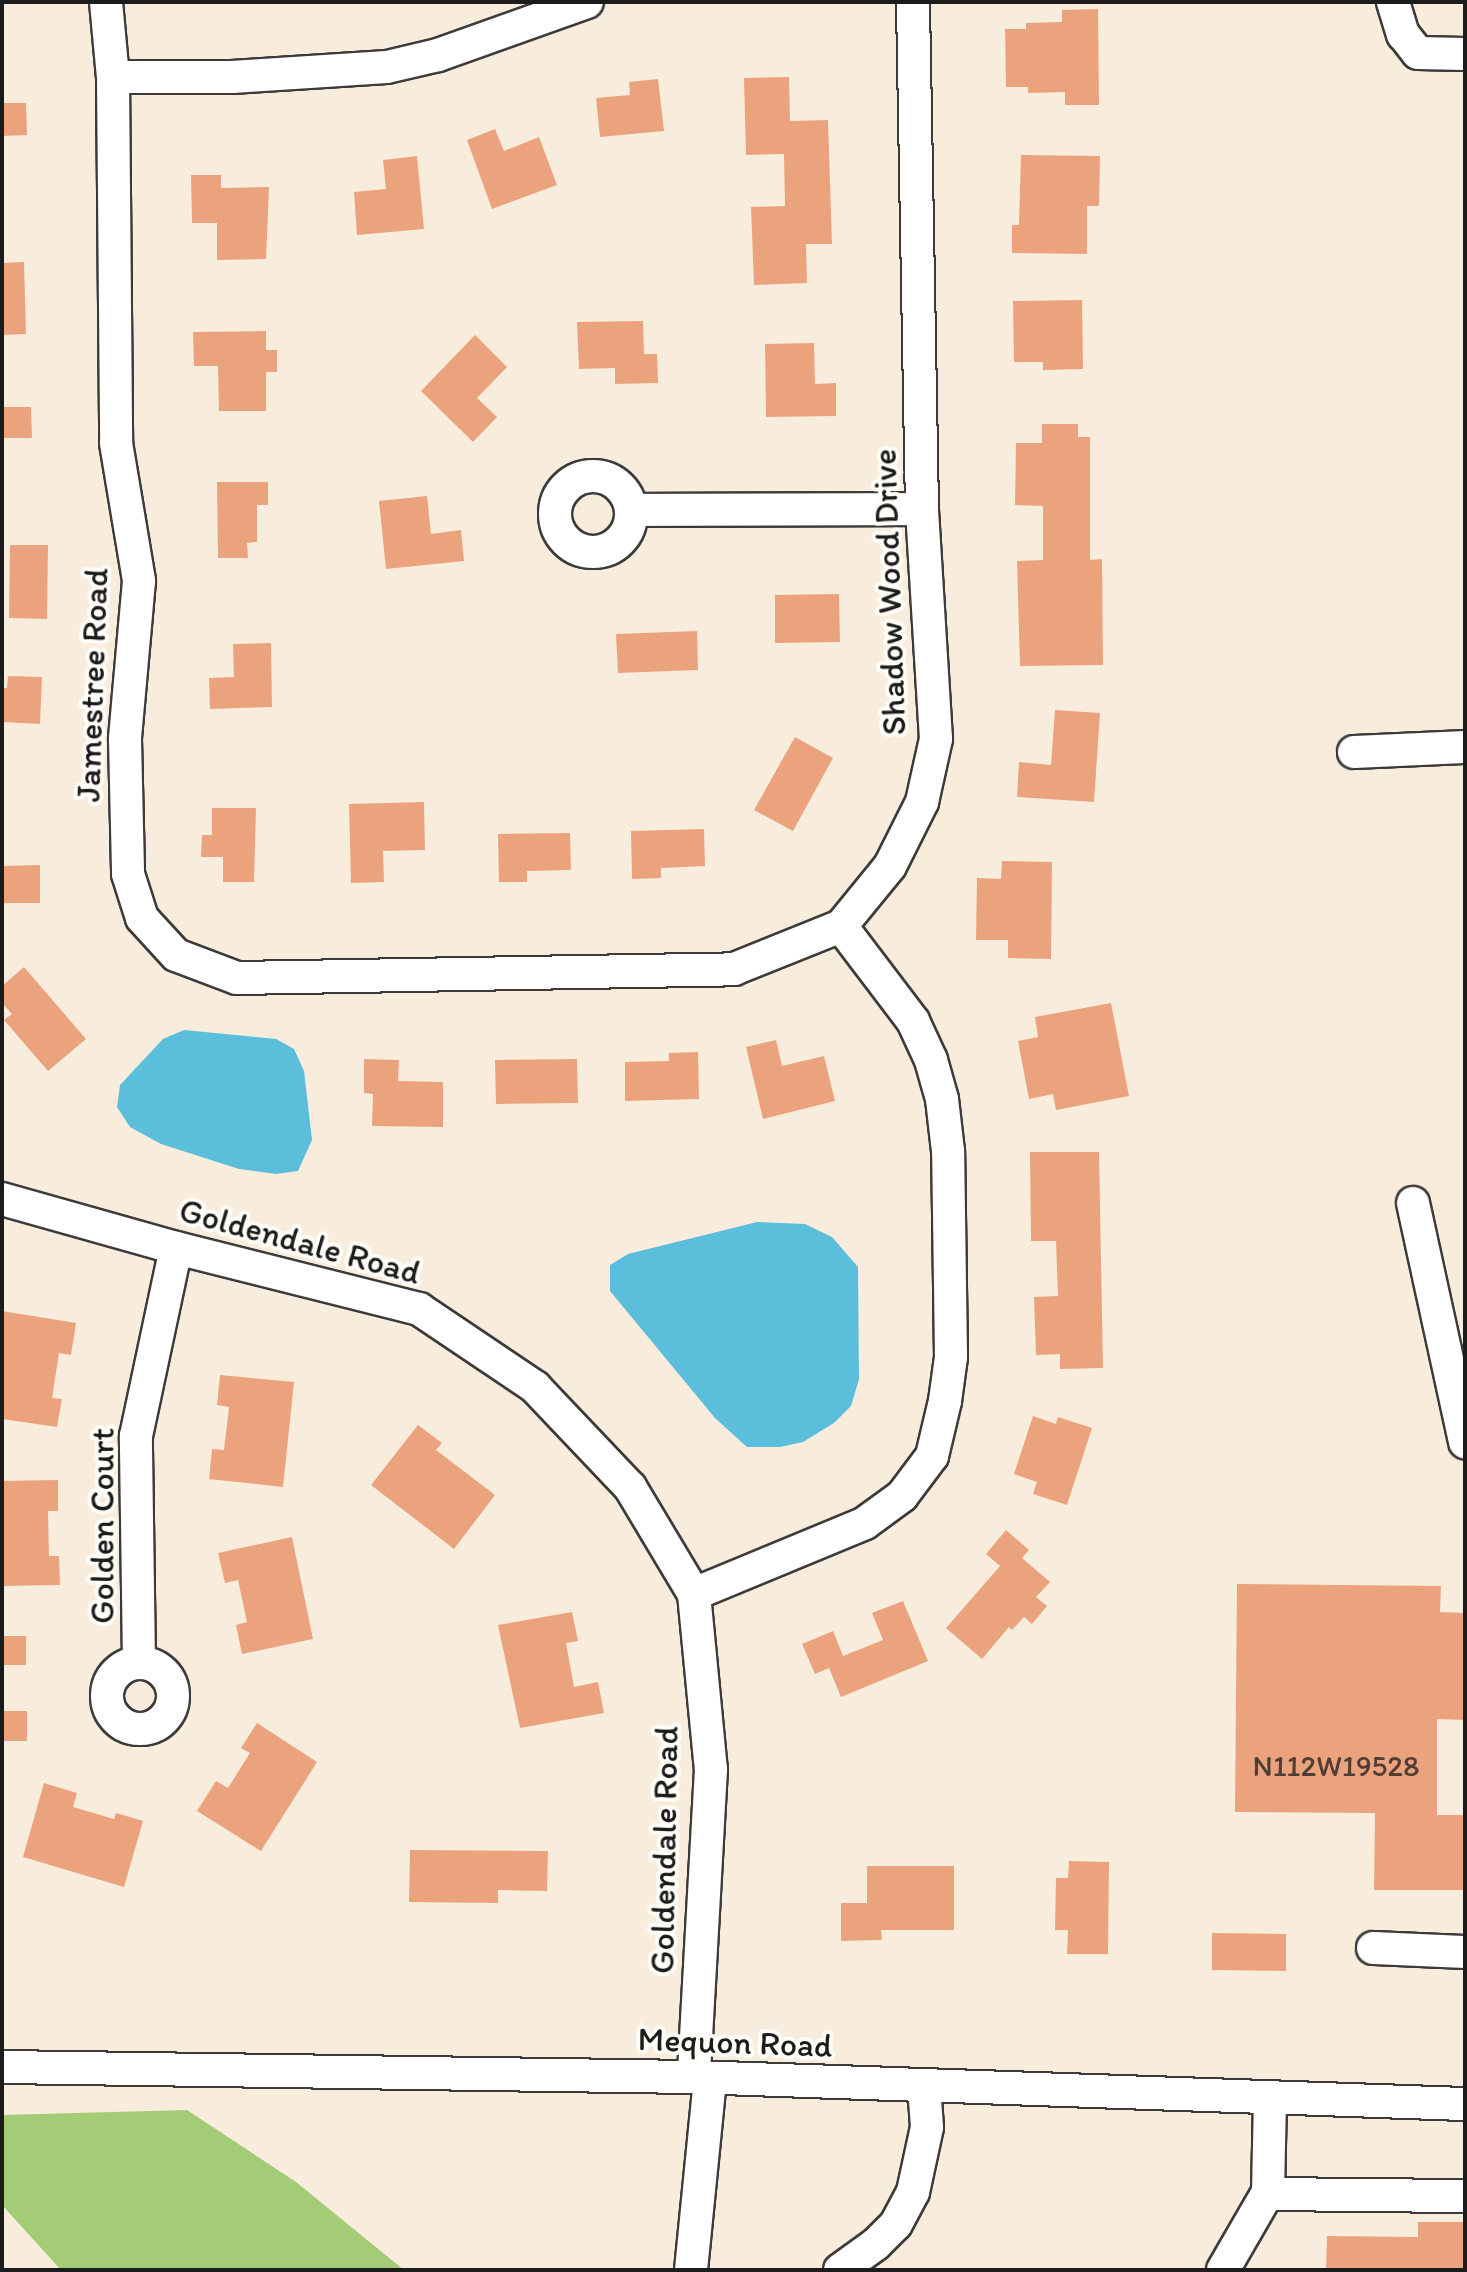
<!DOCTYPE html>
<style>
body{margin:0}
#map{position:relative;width:1467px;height:2272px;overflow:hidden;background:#f8eddd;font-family:Itim,sans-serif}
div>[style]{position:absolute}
.green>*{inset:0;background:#a4cb76}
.water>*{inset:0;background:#5bbeda}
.building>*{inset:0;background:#eba37e}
.roads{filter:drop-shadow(2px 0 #3d3b39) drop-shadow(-2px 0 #3d3b39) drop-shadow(0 2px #3d3b39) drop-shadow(0 -2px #3d3b39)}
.minor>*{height:32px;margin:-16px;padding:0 16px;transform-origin:16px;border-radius:16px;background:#fff}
.minor>.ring{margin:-16px;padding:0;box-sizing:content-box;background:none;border:32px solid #fff;border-radius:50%}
span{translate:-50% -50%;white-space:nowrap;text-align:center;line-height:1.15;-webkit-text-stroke:8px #fdfcf7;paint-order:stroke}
.number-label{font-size:30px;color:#503e34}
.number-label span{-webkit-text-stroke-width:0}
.street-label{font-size:34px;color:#1c1c1c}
.frame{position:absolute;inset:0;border:4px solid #1c1c1c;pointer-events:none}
</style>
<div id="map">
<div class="green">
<div style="clip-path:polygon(187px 2110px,296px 2182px,404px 2270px,61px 2270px,2px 2205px,2px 2115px)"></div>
</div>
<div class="water">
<div style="clip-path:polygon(184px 1030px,276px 1039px,294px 1049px,304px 1071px,312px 1140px,298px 1171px,276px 1174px,239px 1169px,161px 1144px,130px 1127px,117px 1107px,120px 1085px,163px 1039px)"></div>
<div style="clip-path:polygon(757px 1222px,805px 1224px,832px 1237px,858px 1267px,859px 1379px,851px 1406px,834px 1423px,803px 1442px,780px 1447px,747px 1447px,715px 1418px,610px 1291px,610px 1265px,628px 1254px)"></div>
</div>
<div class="building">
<div style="clip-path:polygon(1098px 9px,1099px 105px,1065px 105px,1065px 92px,1028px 93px,1028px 87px,1006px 87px,1005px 29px,1026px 29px,1026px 23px,1062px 22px,1062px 10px)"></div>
<div style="clip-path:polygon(789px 77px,790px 121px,828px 120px,832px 244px,806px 244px,807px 283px,754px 285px,751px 207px,785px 206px,784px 154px,746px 155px,744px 78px)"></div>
<div style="clip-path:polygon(658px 79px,664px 131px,600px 137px,596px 98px,630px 95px,629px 82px)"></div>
<div style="clip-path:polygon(2px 103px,26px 103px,27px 135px,2px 136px)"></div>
<div style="clip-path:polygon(495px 129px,504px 151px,539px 137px,557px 185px,492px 209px,467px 140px)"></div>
<div style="clip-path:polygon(1021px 155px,1100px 156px,1099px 206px,1087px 206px,1087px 254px,1012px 253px,1012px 225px,1019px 225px)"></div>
<div style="clip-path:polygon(417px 156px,424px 229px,357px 235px,354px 192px,386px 189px,383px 160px)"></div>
<div style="clip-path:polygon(191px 175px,221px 175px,221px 188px,269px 187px,266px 259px,217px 260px,217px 223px,192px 223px)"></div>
<div style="clip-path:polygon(24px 262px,26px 334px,2px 335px,2px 263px)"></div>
<div style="clip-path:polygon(1082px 300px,1083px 369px,1043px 370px,1043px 362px,1014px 362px,1013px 301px)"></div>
<div style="clip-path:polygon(643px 321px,644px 354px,657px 354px,658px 383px,615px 384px,615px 368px,579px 369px,577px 322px)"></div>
<div style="clip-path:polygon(266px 331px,266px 350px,277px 350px,277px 372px,266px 372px,266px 411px,219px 411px,218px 366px,194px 366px,193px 332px)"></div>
<div style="clip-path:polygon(475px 335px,507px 367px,477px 398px,497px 417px,473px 442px,421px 391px)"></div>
<div style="clip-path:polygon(814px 343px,815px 384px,836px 383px,836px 416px,766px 417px,765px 344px)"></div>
<div style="clip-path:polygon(2px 407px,31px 407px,32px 438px,2px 438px)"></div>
<div style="clip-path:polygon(1042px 424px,1078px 424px,1078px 437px,1090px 437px,1090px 560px,1102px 559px,1103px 665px,1020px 666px,1017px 561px,1043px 560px,1043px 506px,1015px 505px,1016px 443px,1042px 443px)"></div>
<div style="clip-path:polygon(217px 482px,268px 482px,268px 505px,257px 505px,257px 542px,247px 543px,248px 558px,218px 558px)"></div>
<div style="clip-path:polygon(427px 496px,431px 534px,461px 530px,464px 561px,386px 569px,379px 501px)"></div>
<div style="clip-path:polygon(10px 545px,48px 545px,47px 619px,9px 618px)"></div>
<div style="clip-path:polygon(839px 594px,840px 642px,775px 643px,775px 595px)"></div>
<div style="clip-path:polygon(697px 631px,698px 670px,618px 673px,616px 634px)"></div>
<div style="clip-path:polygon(271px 643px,272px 707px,210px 709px,209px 678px,234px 677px,233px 644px)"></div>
<div style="clip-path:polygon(8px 676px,42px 677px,40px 724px,2px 722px,2px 688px,7px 688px)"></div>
<div style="clip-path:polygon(1055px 710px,1100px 713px,1094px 802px,1017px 797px,1019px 762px,1051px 765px)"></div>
<div style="clip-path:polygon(795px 737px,833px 758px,793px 831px,754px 810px)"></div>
<div style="clip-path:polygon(424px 802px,425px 850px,383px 851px,384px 882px,351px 883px,349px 804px)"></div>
<div style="clip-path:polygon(212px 808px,256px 808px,254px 882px,223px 882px,223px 857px,201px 857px,202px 835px,212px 835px)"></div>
<div style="clip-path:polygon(704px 829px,705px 866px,661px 868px,661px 878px,632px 879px,631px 831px)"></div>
<div style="clip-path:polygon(570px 833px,571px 870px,527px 871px,527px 882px,499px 882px,498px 834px)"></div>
<div style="clip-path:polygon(1002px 861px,1052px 862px,1051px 959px,1008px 958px,1008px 940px,976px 940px,977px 878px,1001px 879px)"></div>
<div style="clip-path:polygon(40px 865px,40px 903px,2px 903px,2px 866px)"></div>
<div style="clip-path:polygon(24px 967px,86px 1039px,48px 1071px,4px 1020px,12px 1014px,2px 1003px,2px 986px)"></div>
<div style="clip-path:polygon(1111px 1003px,1129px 1096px,1056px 1110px,1053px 1094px,1029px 1099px,1018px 1041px,1038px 1037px,1035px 1017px)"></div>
<div style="clip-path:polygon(776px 1040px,782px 1066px,824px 1056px,835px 1101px,763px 1119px,746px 1047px)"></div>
<div style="clip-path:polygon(698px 1052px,699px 1099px,625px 1101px,625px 1062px,669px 1061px,669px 1053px)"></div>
<div style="clip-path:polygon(364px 1059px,399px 1060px,398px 1081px,443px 1082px,443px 1127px,372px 1126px,373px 1094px,364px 1093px)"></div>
<div style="clip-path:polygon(577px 1059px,578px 1103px,496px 1104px,495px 1060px)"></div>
<div style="clip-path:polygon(1030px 1152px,1099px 1152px,1103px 1368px,1060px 1369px,1060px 1354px,1036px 1355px,1034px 1297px,1058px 1296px,1056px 1241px,1031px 1241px)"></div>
<div style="clip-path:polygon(2px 1311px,76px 1323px,71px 1355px,59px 1353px,52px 1398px,62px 1399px,57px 1427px,2px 1419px)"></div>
<div style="clip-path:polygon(220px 1375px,294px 1382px,283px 1487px,209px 1479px,212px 1449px,224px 1450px,229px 1407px,217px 1405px)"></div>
<div style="clip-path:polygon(1033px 1416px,1056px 1424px,1058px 1417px,1092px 1428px,1067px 1505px,1033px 1494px,1037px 1482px,1014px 1474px)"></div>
<div style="clip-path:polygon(418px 1425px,442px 1443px,436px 1450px,495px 1495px,454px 1549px,371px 1485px)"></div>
<div style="clip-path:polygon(58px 1480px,58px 1511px,48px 1511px,49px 1556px,59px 1556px,60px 1585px,2px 1586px,2px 1481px)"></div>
<div style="clip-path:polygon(1006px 1530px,1029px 1550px,1022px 1558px,1050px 1582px,1036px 1597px,1047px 1606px,1032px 1624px,1024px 1617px,1012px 1630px,1009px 1627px,982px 1659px,946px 1628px,1000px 1566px,986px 1554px)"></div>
<div style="clip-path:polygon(292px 1537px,313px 1639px,242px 1654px,236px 1625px,247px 1622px,238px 1580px,225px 1583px,218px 1553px)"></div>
<div style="clip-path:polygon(1237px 1584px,1441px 1586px,1440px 1612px,1465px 1613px,1465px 1720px,1437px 1719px,1437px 1815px,1465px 1815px,1465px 1890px,1374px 1890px,1375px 1813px,1235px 1812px)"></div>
<div style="clip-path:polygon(903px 1601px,928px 1661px,841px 1697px,829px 1668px,815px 1674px,802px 1644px,833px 1631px,843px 1656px,883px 1640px,872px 1613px)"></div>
<div style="clip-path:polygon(572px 1612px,578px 1641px,566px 1643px,574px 1687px,598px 1682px,604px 1713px,520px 1728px,498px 1625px)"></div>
<div style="clip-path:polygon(2px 1636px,26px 1636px,26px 1665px,2px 1665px)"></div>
<div style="clip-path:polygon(2px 1711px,27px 1711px,27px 1741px,2px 1741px)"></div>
<div style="clip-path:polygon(257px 1723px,317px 1762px,261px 1851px,197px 1811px,216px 1781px,228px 1788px,250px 1753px,241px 1748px)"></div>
<div style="clip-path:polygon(44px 1783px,77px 1793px,73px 1807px,114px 1819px,116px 1813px,143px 1821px,124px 1887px,23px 1857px)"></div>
<div style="clip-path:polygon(410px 1850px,548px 1851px,547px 1891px,498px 1890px,498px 1903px,409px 1902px)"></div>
<div style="clip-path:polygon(1069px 1861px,1109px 1862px,1108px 1954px,1067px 1954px,1068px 1930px,1055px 1930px,1056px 1878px,1068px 1878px)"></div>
<div style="clip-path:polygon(867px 1866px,954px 1866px,954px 1930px,881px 1930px,882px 1940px,841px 1941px,841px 1903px,867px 1903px)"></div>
<div style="clip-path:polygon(1212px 1933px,1286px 1934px,1286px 1971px,1212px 1970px)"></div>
<div style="clip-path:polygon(1418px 2222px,1465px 2222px,1465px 2270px,1326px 2270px,1327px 2236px,1418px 2237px)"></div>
</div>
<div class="roads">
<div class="minor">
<div style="left:106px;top:2px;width:75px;rotate:84.7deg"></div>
<div style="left:113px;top:77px;width:366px;rotate:89.5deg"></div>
<div style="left:116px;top:443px;width:140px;rotate:80.5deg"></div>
<div style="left:139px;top:581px;width:159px;rotate:95.1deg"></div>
<div style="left:125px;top:739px;width:135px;rotate:88.7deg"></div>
<div style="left:128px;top:874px;width:46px;rotate:72.3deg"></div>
<div style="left:142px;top:918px;width:50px;rotate:47.4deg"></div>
<div style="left:176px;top:955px;width:65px;rotate:20.7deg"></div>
<div style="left:237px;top:978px;width:497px;rotate:-1deg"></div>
<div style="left:734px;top:969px;width:115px;rotate:-21.9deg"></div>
<div style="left:841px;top:926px;width:77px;rotate:-50.8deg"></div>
<div style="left:890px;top:866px;width:72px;rotate:-63.4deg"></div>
<div style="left:922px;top:802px;width:65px;rotate:-77.5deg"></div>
<div style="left:936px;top:739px;width:230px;rotate:-93.5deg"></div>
<div style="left:922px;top:509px;width:507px;rotate:-91.02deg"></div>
<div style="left:1393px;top:2px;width:34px;rotate:73deg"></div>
<div style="left:1403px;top:34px;width:24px;rotate:52deg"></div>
<div style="left:1418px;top:53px;width:47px;rotate:1.2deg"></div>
<div style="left:113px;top:77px;width:119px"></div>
<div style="left:232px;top:77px;width:155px;rotate:-3.7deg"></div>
<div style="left:387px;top:67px;width:52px;rotate:-13.2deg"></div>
<div style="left:438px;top:55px;width:158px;rotate:-19.6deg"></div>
<div class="ring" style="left:555px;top:476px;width:44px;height:44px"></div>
<div style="left:631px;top:510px;width:291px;rotate:-0.2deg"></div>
<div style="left:1354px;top:752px;width:111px;rotate:-2.6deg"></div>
<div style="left:2px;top:1199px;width:181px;rotate:15.7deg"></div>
<div style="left:176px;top:1248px;width:251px;rotate:14.1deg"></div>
<div style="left:419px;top:1309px;width:140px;rotate:33.9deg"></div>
<div style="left:535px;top:1387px;width:138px;rotate:46.5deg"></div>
<div style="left:630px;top:1487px;width:125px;rotate:59.1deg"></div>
<div style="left:694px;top:1594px;width:176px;rotate:84.5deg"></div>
<div style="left:711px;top:1769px;width:308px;rotate:93.2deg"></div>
<div style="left:1413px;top:1203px;width:245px;rotate:77.7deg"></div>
<div style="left:694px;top:1594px;width:185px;rotate:-22.5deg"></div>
<div style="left:865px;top:1523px;width:46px;rotate:-36.1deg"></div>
<div style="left:902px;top:1496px;width:50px;rotate:-53.1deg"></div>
<div style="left:932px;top:1456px;width:57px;rotate:-76.7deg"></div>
<div style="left:945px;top:1401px;width:44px;rotate:-82.2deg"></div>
<div style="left:951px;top:1357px;width:206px;rotate:-90.8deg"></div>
<div style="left:948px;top:1151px;width:52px;rotate:-96.6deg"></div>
<div style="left:942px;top:1099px;width:41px;rotate:-105.8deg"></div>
<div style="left:931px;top:1060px;width:43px;rotate:-114.8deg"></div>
<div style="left:913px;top:1021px;width:119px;rotate:-127.2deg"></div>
<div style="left:139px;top:1663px;width:227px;rotate:-90.8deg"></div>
<div style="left:136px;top:1436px;width:192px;rotate:-78deg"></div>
<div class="ring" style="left:107px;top:1663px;width:34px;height:34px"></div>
<div style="left:1373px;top:1948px;width:92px;rotate:2.5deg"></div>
<div style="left:2px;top:2067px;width:692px;rotate:0.83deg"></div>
<div style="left:694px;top:2077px;width:771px;rotate:2.01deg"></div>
<div style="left:1270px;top:2098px;width:96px;rotate:91.2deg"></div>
<div style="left:1268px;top:2194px;width:197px;rotate:0.6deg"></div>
<div style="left:691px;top:2270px;width:193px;rotate:-84.3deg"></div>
<div style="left:840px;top:2270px;width:44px;rotate:-35.8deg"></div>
<div style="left:876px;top:2244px;width:28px;rotate:-45deg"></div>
<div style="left:896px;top:2224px;width:36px;rotate:-62deg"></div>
<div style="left:913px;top:2192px;width:66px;rotate:-77.8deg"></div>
<div style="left:927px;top:2127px;width:41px;rotate:-94.2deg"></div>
<div style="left:1223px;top:2270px;width:90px;rotate:-60deg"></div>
</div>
</div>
<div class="number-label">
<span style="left:1336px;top:1766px">N112W19528</span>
</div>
<div class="street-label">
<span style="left:889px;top:592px;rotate:-92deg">Shadow Wood Drive</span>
<span style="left:92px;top:685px;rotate:-88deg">Jamestree Road</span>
<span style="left:300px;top:1241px;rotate:15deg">Goldendale Road</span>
<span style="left:102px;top:1526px;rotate:-90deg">Golden Court</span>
<span style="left:664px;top:1850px;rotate:-89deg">Goldendale Road</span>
<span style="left:735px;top:2042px;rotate:2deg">Mequon Road</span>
</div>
<div class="frame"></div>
</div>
